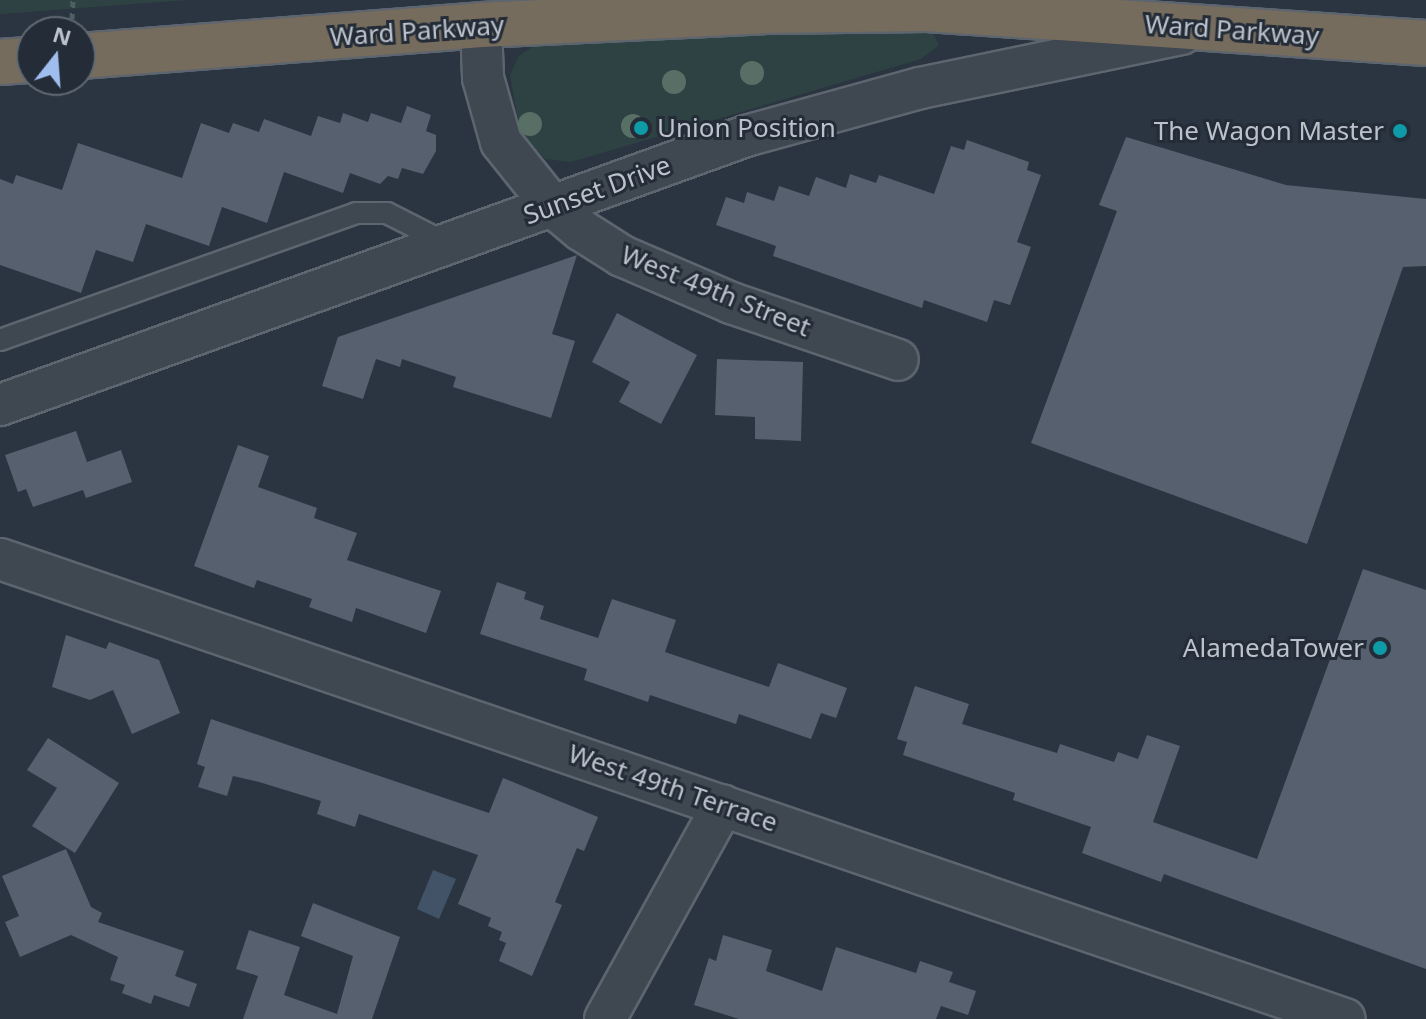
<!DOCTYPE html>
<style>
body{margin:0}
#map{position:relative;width:1426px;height:1019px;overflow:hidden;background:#2b3541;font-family:"Noto Sans",sans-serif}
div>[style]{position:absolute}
.green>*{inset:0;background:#2e4243}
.water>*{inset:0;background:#425368}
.building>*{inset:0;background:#56606e}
.path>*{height:5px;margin-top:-2.5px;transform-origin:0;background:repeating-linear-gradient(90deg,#4d5f61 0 6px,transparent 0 12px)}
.roads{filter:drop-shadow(2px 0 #5d656f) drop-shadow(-2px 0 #5d656f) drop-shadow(0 2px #5d656f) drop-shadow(0 -2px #5d656f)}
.lane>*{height:20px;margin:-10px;padding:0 10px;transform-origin:10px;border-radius:10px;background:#3f4751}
.street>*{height:40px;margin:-20px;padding:0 20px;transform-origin:20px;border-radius:20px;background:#3f4751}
.highway>*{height:44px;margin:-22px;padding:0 22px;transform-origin:22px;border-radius:22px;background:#766c5d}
.trees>*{width:24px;height:24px;margin:-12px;border-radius:50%;background:#586f66}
.dots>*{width:22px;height:22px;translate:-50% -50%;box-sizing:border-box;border:4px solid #232c37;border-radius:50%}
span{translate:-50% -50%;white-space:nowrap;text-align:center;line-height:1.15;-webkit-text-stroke:6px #232c37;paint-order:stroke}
.street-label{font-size:26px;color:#bcc2cb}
.poi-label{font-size:26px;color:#bcc2cb}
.left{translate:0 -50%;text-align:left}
.right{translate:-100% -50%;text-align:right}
.north{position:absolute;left:16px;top:16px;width:80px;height:80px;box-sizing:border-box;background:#232c37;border:2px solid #606872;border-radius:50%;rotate:17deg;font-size:22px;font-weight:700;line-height:32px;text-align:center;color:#bcc2cb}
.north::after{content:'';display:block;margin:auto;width:28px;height:36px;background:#9fbeee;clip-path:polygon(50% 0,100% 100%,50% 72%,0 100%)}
</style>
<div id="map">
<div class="green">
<div style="clip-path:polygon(0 0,187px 0,0 14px)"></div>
<div style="clip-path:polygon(740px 32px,932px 32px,939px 45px,921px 59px,571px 162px,545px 159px,520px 131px,510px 75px,519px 56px,535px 45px)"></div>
</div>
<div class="water">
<div style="clip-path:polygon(433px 870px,456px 879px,439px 919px,417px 909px)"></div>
</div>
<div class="building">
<div style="clip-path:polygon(407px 106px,431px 115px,426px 131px,436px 135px,436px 151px,423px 174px,402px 168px,398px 179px,388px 176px,380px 184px,350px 173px,343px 193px,284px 172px,267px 223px,222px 207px,209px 246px,146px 224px,133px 262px,96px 250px,81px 293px,0 265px,0 179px,13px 184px,16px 175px,62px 190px,78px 143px,182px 178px,201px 123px,229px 133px,233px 123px,259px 132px,264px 119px,311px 136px,318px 116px,340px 123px,343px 113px,368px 122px,371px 113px,401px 123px)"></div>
<div style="clip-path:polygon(1126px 137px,1286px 185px,1426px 199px,1426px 266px,1403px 267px,1307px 544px,1031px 443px,1117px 211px,1099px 205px)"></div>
<div style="clip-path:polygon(967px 140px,1029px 162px,1027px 170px,1041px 175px,1017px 242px,1031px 247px,1010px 305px,994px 300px,987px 322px,924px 300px,922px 308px,773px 256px,776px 246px,716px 225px,726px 197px,744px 203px,747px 192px,774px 201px,779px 186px,809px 196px,816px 177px,846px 188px,850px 174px,876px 183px,879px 175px,934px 194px,951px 146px,964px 150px)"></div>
<div style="clip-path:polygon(577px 255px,552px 334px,575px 341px,551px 418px,453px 387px,456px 377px,402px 359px,400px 367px,376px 359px,363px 399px,322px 386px,338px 337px)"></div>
<div style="clip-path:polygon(617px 313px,697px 355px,661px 424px,619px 402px,630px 382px,592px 362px)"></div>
<div style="clip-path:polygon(717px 359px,803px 362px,801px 441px,755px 439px,755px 417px,715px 415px)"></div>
<div style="clip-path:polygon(76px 431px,87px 462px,121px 450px,132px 482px,86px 498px,83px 490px,33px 507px,26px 489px,18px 492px,5px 455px)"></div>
<div style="clip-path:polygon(238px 445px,269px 456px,258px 487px,317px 508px,314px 518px,357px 533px,347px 560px,441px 591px,426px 633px,356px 608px,352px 622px,309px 607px,312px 599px,257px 580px,254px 588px,194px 566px)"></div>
<div style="clip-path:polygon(1363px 569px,1426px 590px,1426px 969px,1164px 874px,1161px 882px,1082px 853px,1091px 827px,1013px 800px,1015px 793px,903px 755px,907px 742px,897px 739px,915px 686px,969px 704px,962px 724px,1057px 753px,1060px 744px,1114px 762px,1118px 752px,1138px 759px,1147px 735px,1180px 746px,1153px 822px,1257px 859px)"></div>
<div style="clip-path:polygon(497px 582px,526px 592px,524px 599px,544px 606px,540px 619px,598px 638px,612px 599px,676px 620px,665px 652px,769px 687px,778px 663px,847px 688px,836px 718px,821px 713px,811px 739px,739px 714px,736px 724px,650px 695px,648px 702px,584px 680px,587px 669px,480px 634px)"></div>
<div style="clip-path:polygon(66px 635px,106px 649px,109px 642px,159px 660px,180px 713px,132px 734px,113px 690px,90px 700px,52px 687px)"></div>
<div style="clip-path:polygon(211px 719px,489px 813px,503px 778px,598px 817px,584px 851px,577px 848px,555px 902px,562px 905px,532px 976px,499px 961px,506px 943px,499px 940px,502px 932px,488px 926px,491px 918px,458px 904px,478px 855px,359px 814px,355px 827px,317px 814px,321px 801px,259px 782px,233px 776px,227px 796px,198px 787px,205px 767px,197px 764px)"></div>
<div style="clip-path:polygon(48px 738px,119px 783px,75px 853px,32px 826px,57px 788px,27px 770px)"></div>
<div style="clip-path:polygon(66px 849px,91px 907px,102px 913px,98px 922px,184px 951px,175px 976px,197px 984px,189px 1007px,154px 995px,151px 1004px,122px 993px,125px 985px,110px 980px,118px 957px,71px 935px,20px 957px,5px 922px,19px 916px,2px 876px)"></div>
<div style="clip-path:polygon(313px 903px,400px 937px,372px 1019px,243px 1019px,258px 976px,236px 969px,249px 930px,300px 947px,284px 995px,337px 1014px,353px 956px,301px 936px)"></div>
<div style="clip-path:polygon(723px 935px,772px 950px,766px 971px,822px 991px,836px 947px,916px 973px,920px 961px,953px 972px,949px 982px,976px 991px,968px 1015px,941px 1006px,936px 1019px,739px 1019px,694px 1005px,709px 958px,716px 961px)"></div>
</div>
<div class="path">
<div style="left:72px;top:19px;width:19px;rotate:-87deg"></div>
</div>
<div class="roads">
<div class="lane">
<div style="left:0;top:340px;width:378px;rotate:-19.6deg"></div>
<div style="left:356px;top:213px;width:31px"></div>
<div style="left:387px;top:213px;width:66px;rotate:27deg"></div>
</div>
<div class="street">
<div style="left:481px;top:25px;width:53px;rotate:87.8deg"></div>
<div style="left:483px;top:78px;width:66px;rotate:74.3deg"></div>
<div style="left:501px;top:142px;width:82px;rotate:51.4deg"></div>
<div style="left:552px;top:206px;width:38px;rotate:40deg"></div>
<div style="left:581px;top:230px;width:49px;rotate:32.4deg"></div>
<div style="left:622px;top:256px;width:119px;rotate:23.3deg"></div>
<div style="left:731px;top:303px;width:176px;rotate:18.8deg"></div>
<div style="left:0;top:405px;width:793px;rotate:-19.83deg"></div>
<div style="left:746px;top:136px;width:180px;rotate:-15.4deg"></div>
<div style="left:920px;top:88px;width:267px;rotate:-11.7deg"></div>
<div style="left:0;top:559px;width:1421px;rotate:18.88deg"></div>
<div style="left:605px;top:1019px;width:244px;rotate:-61.1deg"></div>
</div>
<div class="highway">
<div style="left:80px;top:56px;width:402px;rotate:-4.4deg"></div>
<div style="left:481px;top:25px;width:283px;rotate:-2.8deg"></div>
<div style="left:764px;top:11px;width:163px;rotate:-0.7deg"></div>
<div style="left:927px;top:9px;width:500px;rotate:3.9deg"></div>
<div style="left:0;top:62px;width:32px;rotate:-4deg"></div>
</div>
</div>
<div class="trees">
<div style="left:752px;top:73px"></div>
<div style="left:674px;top:82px"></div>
<div style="left:530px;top:124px"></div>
<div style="left:633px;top:126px"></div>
</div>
<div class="dots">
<div style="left:641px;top:128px;background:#0f9aa8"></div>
<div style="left:1400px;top:131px;background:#0f9aa8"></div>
<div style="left:1380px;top:648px;background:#0f9aa8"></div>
</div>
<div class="street-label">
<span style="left:1232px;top:30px;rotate:4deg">Ward Parkway</span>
<span style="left:417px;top:31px;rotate:-4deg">Ward Parkway</span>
<span style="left:597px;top:190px;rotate:-20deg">Sunset Drive</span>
<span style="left:716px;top:291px;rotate:22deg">West 49th Street</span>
<span style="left:673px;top:788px;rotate:19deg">West 49th Terrace</span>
</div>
<div class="poi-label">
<span class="left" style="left:657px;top:128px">Union Position</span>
<span class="right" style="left:1384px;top:131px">The Wagon Master</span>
<span class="right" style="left:1364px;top:648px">AlamedaTower</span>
</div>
<div class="north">N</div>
</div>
